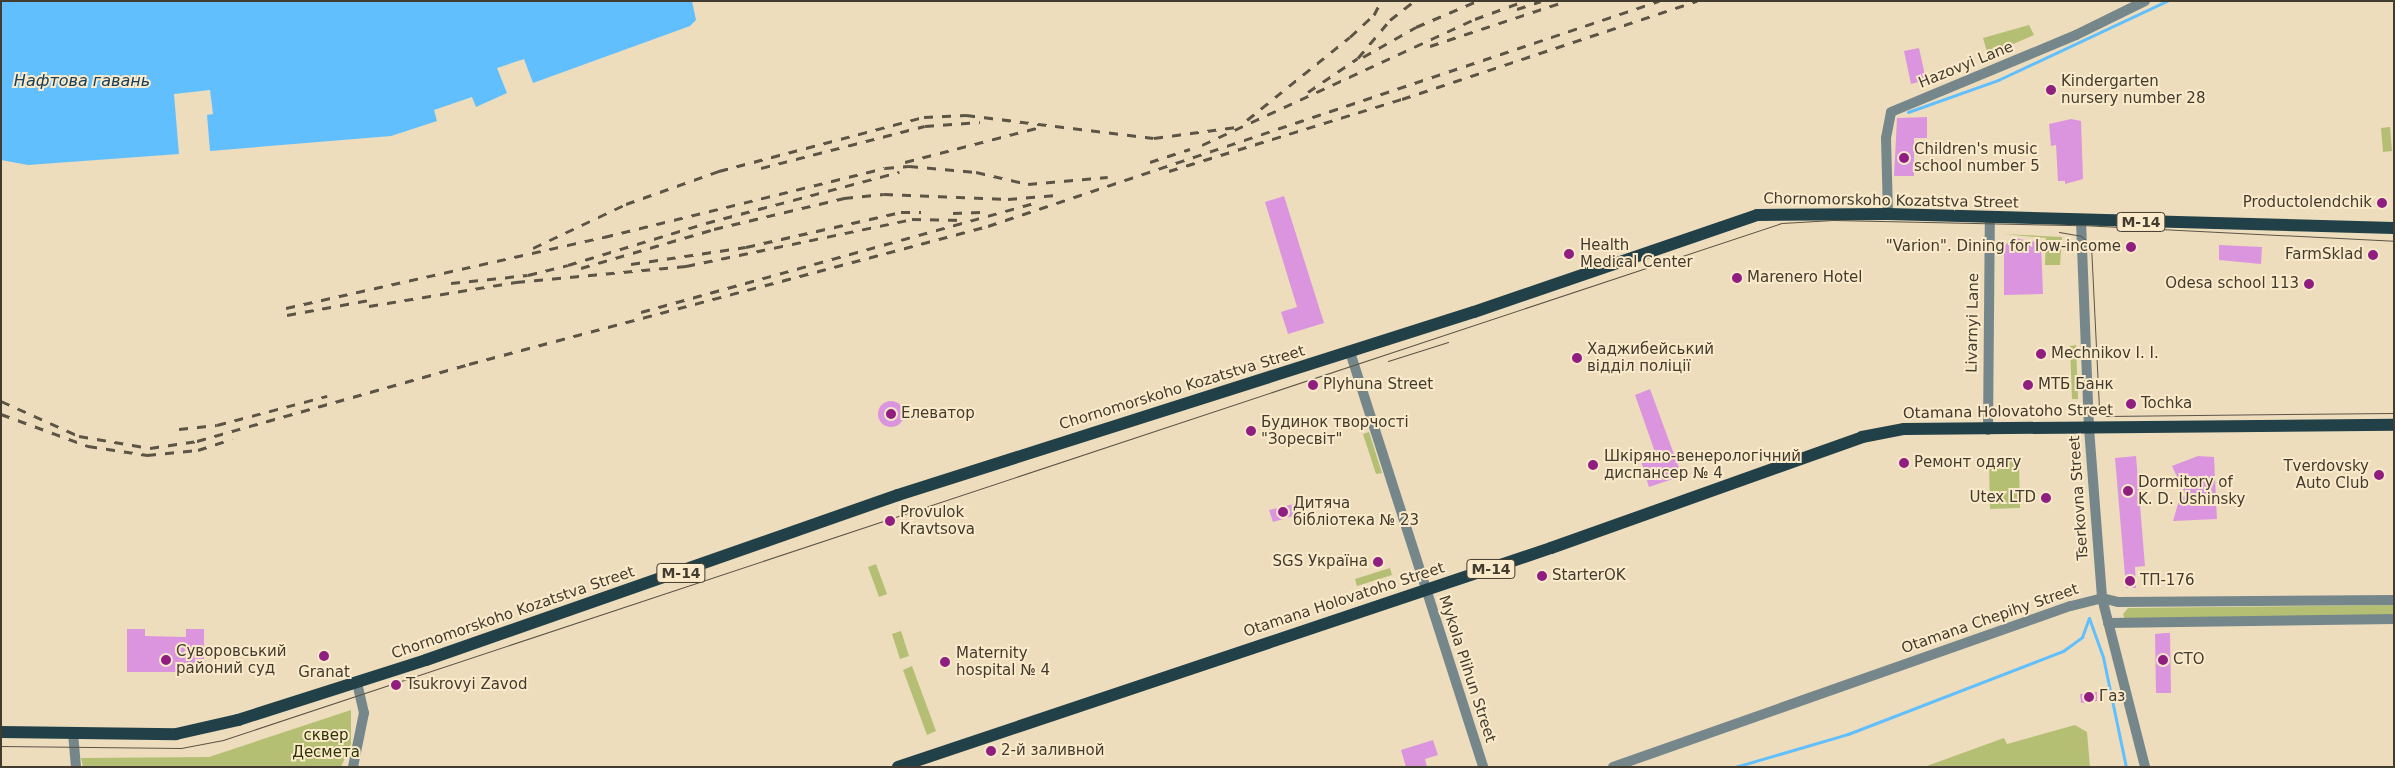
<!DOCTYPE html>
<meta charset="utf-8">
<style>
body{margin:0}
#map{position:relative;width:2395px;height:768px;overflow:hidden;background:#edddbd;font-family:"DejaVu Sans",sans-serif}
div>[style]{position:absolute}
.green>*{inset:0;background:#b4bf74}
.water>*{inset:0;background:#61bffe}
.stream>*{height:3px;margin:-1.5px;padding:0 1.5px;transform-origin:1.5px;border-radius:1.5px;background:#61bffe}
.building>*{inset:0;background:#db95df}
.round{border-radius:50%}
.minor>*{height:10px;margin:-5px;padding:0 5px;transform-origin:5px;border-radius:5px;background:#76878b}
.tertiary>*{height:10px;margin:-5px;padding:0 5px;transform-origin:5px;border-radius:5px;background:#76878b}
.primary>*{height:12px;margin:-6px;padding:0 6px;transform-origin:6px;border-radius:6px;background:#224047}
.tram>*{height:1px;margin:-0.5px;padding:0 0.5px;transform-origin:0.5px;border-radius:0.5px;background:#5c5445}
.rail>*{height:3px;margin-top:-1.5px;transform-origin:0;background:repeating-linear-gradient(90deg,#5c5445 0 9px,transparent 0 18px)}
.dots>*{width:14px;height:14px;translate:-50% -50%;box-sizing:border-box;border:2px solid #faeaca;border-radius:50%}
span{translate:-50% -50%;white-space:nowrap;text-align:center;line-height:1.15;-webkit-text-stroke:4px #faeaca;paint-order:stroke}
.shield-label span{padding:1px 4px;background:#faeaca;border:1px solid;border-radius:4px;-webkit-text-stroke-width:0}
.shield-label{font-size:14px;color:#423b2f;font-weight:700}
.street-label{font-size:15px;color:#423b2f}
.poi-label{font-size:15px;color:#423b2f}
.left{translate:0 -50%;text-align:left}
.right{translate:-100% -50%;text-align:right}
.park-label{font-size:15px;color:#2f3408}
.water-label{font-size:16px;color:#19405a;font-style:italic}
.frame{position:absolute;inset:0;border:2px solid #423b2f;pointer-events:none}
</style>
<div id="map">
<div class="green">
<div style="clip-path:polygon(2029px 25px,2034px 35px,1988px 55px,1983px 38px)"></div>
<div style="clip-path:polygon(2390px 127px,2392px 151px,2383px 152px,2381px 128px)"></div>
<div style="clip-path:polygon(2003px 234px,2062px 237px,2060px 265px,2045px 265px,2046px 238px)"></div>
<div style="clip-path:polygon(2076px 345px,2078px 399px,2072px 399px,2070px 346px)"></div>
<div style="clip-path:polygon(1369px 432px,1382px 473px,1376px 474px,1363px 434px)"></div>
<div style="clip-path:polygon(1989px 461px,2019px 461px,2020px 508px,1990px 509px)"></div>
<div style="clip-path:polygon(876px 564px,887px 594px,879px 597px,868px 567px)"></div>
<div style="clip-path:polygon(1390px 568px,1392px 575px,1357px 586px,1355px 579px)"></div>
<div style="clip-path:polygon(2394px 605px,2394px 617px,2125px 620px,2123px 614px,2128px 608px)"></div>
<div style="clip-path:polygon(901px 631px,909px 656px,900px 659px,892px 634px)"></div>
<div style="clip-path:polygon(912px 666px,936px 731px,927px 735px,903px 670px)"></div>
<div style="clip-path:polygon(351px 710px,351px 744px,341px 767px,83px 767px,81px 758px,209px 757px)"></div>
<div style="clip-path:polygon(2075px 725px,2087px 732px,2090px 767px,1924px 767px,2004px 738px,2007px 744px)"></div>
</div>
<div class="water">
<div style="clip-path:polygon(1px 1px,692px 1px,696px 20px,690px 26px,533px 83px,524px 59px,497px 68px,507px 93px,476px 107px,472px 97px,434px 110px,437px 121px,391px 136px,210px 151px,207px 115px,213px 114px,210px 90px,174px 94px,179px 154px,28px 165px,1px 160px)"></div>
</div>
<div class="stream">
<div style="left:1908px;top:112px;width:96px;rotate:-19.6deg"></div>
<div style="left:1998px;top:80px;width:187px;rotate:-25.1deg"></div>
<div style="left:1735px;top:767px;width:118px;rotate:-16.3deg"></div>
<div style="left:1848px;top:734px;width:230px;rotate:-21.1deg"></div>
<div style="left:2063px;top:651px;width:24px;rotate:-36deg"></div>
<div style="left:2082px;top:637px;width:20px;rotate:-70deg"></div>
<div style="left:2089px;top:618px;width:41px;rotate:70.3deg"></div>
<div style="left:2103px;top:657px;width:112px;rotate:78.2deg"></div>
</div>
<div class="building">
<div style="clip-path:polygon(1919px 48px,1926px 80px,1911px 84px,1904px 51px)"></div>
<div style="clip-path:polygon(1927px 117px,1927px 138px,1914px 138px,1914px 176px,1894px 176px,1897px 118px)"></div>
<div style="clip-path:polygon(2071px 119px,2081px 121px,2083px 179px,2065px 184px,2065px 181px,2058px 181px,2056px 145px,2051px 146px,2049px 124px)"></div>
<div style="clip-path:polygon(1284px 196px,1324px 323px,1288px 334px,1281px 312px,1297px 307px,1265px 202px)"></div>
<div style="clip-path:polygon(2014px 238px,2041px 243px,2043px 294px,2004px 295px,2004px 246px)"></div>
<div style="clip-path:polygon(2219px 245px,2262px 247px,2261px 264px,2219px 260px)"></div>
<div style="clip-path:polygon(1650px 389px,1682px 476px,1649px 487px,1641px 461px,1656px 455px,1635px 395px)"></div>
<div class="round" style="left:878px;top:401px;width:26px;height:26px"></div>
<div style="clip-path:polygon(2136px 456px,2145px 566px,2135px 567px,2136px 588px,2126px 588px,2115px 458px)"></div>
<div style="clip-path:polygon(2198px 456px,2214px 457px,2217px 519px,2173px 521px,2180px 497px,2186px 496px,2172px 466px)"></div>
<div style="clip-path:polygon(1294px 504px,1297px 515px,1273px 522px,1269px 510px)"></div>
<div style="clip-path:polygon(127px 629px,145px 629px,145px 636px,186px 637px,186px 629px,204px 629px,204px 672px,127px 672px)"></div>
<div style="clip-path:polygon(2165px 633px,2170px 633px,2171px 693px,2156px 693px,2155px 634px)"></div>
<div style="clip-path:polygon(2097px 692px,2097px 701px,2081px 703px,2080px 694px)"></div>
<div style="clip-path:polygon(1433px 740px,1438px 755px,1425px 759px,1427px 767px,1406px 767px,1401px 750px)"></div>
</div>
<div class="minor">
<div style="left:2081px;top:221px;width:207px;rotate:87.8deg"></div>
<div style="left:2089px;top:428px;width:170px;rotate:85.6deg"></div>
<div style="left:2102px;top:598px;width:174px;rotate:75.7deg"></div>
<div style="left:1350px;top:352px;width:436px;rotate:72.2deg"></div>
<div style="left:1988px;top:430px;width:213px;rotate:-89.5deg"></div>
<div style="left:2108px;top:623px;width:286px;rotate:-0.8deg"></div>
<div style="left:73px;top:733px;width:34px;rotate:85deg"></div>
<div style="left:353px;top:767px;width:55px;rotate:-78.5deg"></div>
<div style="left:364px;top:713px;width:31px;rotate:-103deg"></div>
<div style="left:1613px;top:767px;width:485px;rotate:-19.4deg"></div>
<div style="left:2071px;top:606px;width:32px;rotate:-14deg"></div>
<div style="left:2102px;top:598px;width:16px;rotate:14deg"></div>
<div style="left:2118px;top:602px;width:276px;rotate:-0.4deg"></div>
</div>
<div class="tertiary">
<div style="left:1888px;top:214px;width:76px;rotate:-91.5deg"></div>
<div style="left:1886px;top:138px;width:26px;rotate:-79deg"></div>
<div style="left:1891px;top:112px;width:200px;rotate:-22.6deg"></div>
<div style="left:2076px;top:35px;width:77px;rotate:-26.2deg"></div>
</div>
<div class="primary">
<div style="left:1px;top:732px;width:175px;rotate:0.7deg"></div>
<div style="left:176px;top:734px;width:64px;rotate:-12.7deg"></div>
<div style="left:238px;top:720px;width:197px;rotate:-17.7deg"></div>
<div style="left:426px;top:660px;width:500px;rotate:-19.27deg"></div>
<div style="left:898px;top:495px;width:604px;rotate:-17.63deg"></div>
<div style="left:1474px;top:312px;width:299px;rotate:-18.9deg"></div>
<div style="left:1757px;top:215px;width:131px;rotate:-0.4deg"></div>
<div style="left:1888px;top:214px;width:506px;rotate:1.58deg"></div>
<div style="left:898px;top:767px;width:689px;rotate:-18.54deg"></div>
<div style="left:1551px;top:548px;width:330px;rotate:-19.6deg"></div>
<div style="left:1862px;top:437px;width:43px;rotate:-10.8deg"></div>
<div style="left:1904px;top:429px;width:490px;rotate:-0.5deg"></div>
</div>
<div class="tram">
<div style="left:2059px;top:232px;width:22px;rotate:10deg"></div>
<div style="left:2081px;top:236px;width:13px;rotate:42deg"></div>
<div style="left:2091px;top:245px;width:161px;rotate:87.2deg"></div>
<div style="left:2099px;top:406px;width:12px;rotate:55deg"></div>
<div style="left:2106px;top:416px;width:288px;rotate:-0.6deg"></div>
<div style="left:1388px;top:361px;width:63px;rotate:-17.6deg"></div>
<div style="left:1px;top:746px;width:180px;rotate:0.6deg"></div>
<div style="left:181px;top:748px;width:43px;rotate:-10.8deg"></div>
<div style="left:223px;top:740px;width:1642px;rotate:-18.35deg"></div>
<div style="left:1782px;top:223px;width:51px;rotate:-3.4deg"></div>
<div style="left:1833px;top:220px;width:248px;rotate:1.2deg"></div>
<div style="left:2081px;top:225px;width:313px;rotate:2.9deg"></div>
</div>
<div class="rail">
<div style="left:1517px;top:9px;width:25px;rotate:-18deg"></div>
<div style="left:1430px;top:46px;width:143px;rotate:-18.3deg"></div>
<div style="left:1363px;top:57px;width:61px;rotate:-29.5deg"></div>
<div style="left:1416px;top:27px;width:66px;rotate:-23.1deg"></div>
<div style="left:1308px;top:92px;width:60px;rotate:-34.2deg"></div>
<div style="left:1358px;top:58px;width:50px;rotate:-49.9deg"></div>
<div style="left:1390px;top:20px;width:31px;rotate:-38deg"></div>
<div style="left:1247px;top:120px;width:132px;rotate:-38.9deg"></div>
<div style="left:1350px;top:37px;width:33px;rotate:-43deg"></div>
<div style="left:1374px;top:15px;width:16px;rotate:-63deg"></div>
<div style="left:1202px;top:145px;width:301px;rotate:-24.8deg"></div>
<div style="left:1475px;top:19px;width:52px;rotate:-20.2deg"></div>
<div style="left:905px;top:162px;width:139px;rotate:-14.5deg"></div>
<div style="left:1150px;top:162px;width:42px;rotate:-18deg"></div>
<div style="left:761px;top:168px;width:169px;rotate:-14.4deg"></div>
<div style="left:925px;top:126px;width:55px;rotate:-4.2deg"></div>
<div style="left:1169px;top:171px;width:244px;rotate:-17.2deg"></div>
<div style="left:1402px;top:99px;width:311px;rotate:-18.4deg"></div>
<div style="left:953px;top:213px;width:35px;rotate:-2deg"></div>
<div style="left:533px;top:248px;width:103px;rotate:-25.3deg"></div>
<div style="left:626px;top:204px;width:99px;rotate:-19.5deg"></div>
<div style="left:719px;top:171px;width:212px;rotate:-14.8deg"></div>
<div style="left:924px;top:117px;width:42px;rotate:-2.7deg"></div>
<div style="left:966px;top:115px;width:189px;rotate:7deg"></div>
<div style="left:1154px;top:138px;width:83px;rotate:-7.6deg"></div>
<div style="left:631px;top:264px;width:116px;rotate:-8.4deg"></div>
<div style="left:746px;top:247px;width:159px;rotate:-12.7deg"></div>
<div style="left:901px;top:212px;width:20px"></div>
<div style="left:581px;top:268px;width:139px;rotate:-16.3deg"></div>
<div style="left:714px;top:229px;width:134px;rotate:-13.4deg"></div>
<div style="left:844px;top:198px;width:40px;rotate:-5.7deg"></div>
<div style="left:884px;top:194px;width:124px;rotate:2.3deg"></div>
<div style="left:1008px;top:199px;width:49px;rotate:-4.7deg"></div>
<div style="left:451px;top:283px;width:77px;rotate:-5.9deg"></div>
<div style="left:528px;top:275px;width:41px;rotate:-14deg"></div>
<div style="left:568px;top:265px;width:144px;rotate:-16.9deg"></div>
<div style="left:706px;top:223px;width:200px;rotate:-14.8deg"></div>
<div style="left:369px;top:306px;width:149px;rotate:-9.3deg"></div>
<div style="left:516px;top:282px;width:171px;rotate:-5.4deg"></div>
<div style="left:686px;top:266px;width:231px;rotate:-11.7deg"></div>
<div style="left:912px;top:219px;width:52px;rotate:1.1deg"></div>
<div style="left:286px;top:308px;width:326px;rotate:-12.6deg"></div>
<div style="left:604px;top:237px;width:289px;rotate:-13.8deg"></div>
<div style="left:885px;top:168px;width:24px;rotate:-5deg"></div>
<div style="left:909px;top:166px;width:67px;rotate:5.1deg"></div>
<div style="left:976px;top:172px;width:53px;rotate:13deg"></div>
<div style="left:1028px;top:184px;width:80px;rotate:-5deg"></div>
<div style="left:641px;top:312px;width:408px;rotate:-15.5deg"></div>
<div style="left:287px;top:315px;width:89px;rotate:-10.3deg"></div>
<div style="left:1px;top:401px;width:85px;rotate:24.2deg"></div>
<div style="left:79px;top:436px;width:72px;rotate:9.6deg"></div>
<div style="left:150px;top:448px;width:48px;rotate:-8.5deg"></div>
<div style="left:197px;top:441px;width:283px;rotate:-15.8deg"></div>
<div style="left:469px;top:364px;width:537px;rotate:-14.89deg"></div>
<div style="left:988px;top:226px;width:708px;rotate:-18.54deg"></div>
<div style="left:1px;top:414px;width:93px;rotate:20.2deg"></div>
<div style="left:88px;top:446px;width:60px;rotate:8.7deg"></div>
<div style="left:147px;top:455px;width:51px;rotate:-5.6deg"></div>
<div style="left:198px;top:450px;width:36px;rotate:-18deg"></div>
<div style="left:179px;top:429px;width:38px;rotate:-6deg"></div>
<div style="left:217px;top:425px;width:114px;rotate:-14.8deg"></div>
</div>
<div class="dots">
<div style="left:2051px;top:90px;background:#8f1e80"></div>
<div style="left:1904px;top:158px;background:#8f1e80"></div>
<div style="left:2382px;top:203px;background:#8f1e80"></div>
<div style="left:2131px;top:247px;background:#8f1e80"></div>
<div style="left:1569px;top:254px;background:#8f1e80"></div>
<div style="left:2373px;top:255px;background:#8f1e80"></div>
<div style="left:1737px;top:278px;background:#8f1e80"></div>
<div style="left:2309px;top:284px;background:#8f1e80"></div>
<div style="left:2041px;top:354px;background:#8f1e80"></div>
<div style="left:1577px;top:358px;background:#8f1e80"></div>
<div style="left:1313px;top:385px;background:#8f1e80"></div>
<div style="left:2028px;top:385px;background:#8f1e80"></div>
<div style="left:2131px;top:404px;background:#8f1e80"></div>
<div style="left:891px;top:414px;background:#8f1e80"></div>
<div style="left:1251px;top:431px;background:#8f1e80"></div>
<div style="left:1904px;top:463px;background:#8f1e80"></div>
<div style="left:1593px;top:465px;background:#8f1e80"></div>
<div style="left:2379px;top:475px;background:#8f1e80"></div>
<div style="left:2128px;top:491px;background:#8f1e80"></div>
<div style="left:2046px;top:498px;background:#8f1e80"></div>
<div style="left:1283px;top:512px;background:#8f1e80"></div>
<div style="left:890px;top:521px;background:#8f1e80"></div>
<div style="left:1378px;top:562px;background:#8f1e80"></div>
<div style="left:1542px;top:576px;background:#8f1e80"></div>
<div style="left:2130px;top:581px;background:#8f1e80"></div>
<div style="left:324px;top:656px;background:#8f1e80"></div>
<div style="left:166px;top:660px;background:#8f1e80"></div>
<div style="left:2163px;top:660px;background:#8f1e80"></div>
<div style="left:945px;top:662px;background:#8f1e80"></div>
<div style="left:396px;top:685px;background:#8f1e80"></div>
<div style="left:2089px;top:697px;background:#8f1e80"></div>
<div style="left:991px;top:751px;background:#8f1e80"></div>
</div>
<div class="shield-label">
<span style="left:2141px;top:222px">М-14</span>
<span style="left:1491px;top:569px">М-14</span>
<span style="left:681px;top:573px">М-14</span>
</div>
<div class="street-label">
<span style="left:1966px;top:65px;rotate:-22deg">Hazovyi Lane</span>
<span style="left:1891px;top:201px;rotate:1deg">Chornomorskoho Kozatstva Street</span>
<span style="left:1973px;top:323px;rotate:-89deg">Livarnyi Lane</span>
<span style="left:1182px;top:388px;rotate:-17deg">Chornomorskoho Kozatstva Street</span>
<span style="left:2008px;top:412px;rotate:-1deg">Otamana Holovatoho Street</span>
<span style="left:2079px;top:498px;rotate:-94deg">Tserkovna Street</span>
<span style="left:1344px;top:600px;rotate:-18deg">Otamana Holovatoho Street</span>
<span style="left:513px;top:613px;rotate:-19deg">Chornomorskoho Kozatstva Street</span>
<span style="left:1990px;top:619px;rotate:-19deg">Otamana Chepihy Street</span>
<span style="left:1467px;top:669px;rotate:72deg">Mykola Plihun Street</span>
</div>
<div class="poi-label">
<span class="left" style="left:2061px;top:90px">Kindergarten<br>nursery number 28</span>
<span class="left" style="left:1914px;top:158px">Children's music<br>school number 5</span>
<span class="right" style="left:2372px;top:203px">Productolendchik</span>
<span class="left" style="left:1580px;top:254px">Health<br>Medical Center</span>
<span class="right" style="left:2121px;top:247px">"Varion". Dining for low-income</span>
<span class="right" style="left:2363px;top:255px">FarmSklad</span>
<span class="left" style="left:1747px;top:278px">Marenero Hotel</span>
<span class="right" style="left:2299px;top:284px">Odesa school 113</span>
<span class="left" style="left:1587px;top:358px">Хаджибейський<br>відділ поліції</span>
<span class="left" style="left:2051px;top:354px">Mechnikov I. І.</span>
<span class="left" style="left:1323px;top:385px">Plyhuna Street</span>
<span class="left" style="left:2038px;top:385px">МТБ Банк</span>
<span class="left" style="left:2141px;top:404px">Tochka</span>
<span class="left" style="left:901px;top:414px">Елеватор</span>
<span class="left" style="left:1261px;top:431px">Будинок творчості<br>"Зоресвіт"</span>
<span class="left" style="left:1604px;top:465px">Шкіряно-венерологічний<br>диспансер № 4</span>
<span class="left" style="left:1914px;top:463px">Ремонт одягу</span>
<span class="right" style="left:2369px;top:475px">Tverdovsky<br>Auto Club</span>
<span class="left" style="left:2138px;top:491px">Dormitory of<br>K. D. Ushinsky</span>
<span class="right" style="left:2036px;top:498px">Utex LTD</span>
<span class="left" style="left:1293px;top:512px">Дитяча<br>бібліотека № 23</span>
<span class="left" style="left:900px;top:521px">Provulok<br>Kravtsova</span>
<span class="right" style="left:1368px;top:562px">SGS Україна</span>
<span class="left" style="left:1552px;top:576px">StarterOK</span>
<span class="left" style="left:2140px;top:581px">ТП-176</span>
<span class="left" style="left:176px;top:660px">Суворовський<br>районий суд</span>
<span class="left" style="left:956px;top:662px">Maternity<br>hospital № 4</span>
<span class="left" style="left:2173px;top:660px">СТО</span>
<span style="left:324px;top:673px">Granat</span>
<span class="left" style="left:406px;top:685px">Tsukrovyi Zavod</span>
<span class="left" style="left:2099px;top:697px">Газ</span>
<span class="left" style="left:1001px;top:751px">2-й заливной</span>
</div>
<div class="park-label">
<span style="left:326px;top:744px">сквер<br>Десмета</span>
</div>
<div class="water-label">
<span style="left:82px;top:81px">Нафтова гавань</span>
</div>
<div class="frame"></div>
</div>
